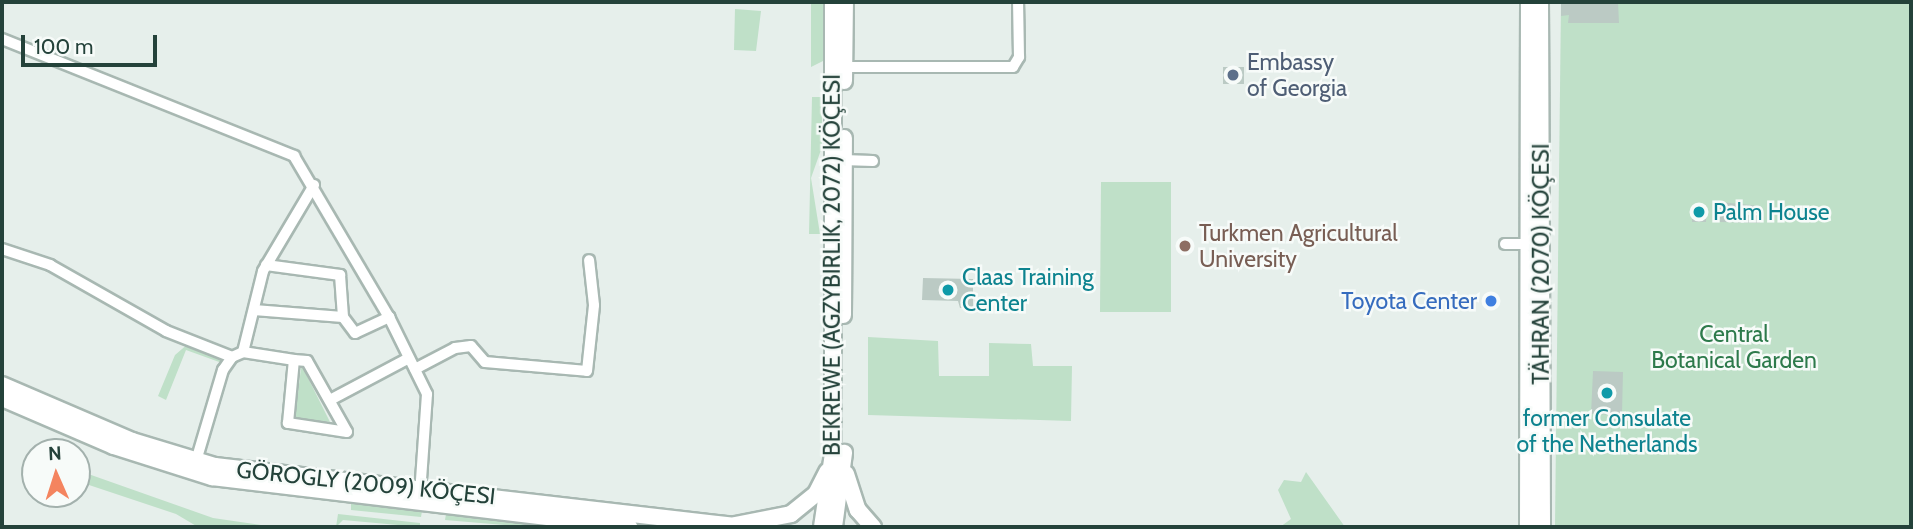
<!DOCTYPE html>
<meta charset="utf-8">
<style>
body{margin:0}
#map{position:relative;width:1913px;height:529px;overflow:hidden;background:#e6efeb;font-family:Cabin,sans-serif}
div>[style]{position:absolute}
.green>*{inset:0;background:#bfe0c8}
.building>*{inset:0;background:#bbcac4}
.roads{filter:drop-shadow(2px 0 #a8b8b2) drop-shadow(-2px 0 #a8b8b2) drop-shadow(0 2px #a8b8b2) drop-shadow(0 -2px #a8b8b2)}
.street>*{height:10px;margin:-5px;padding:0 5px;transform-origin:5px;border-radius:5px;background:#fff}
.secondary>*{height:16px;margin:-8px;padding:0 8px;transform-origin:8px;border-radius:8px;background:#fff}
.dots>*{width:19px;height:19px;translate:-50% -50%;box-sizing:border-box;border:4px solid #f7fbf9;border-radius:50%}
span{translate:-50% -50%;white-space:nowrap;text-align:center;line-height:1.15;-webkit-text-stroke:5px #f7fbf9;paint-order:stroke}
.service-label{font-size:23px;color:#4e5e75}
.left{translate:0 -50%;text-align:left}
.culture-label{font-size:23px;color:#0d838f}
.education-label{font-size:23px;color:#785e54}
.street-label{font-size:23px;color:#24423a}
.shop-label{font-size:23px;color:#366cbe}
.right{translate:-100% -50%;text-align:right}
.park-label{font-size:23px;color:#2d7a4b}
.frame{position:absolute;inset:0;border:4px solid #24423a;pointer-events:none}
.north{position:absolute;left:21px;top:438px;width:70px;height:70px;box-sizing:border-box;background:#f7fbf9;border:2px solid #a3b1ad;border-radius:50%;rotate:357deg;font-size:19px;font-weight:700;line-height:28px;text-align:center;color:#24423a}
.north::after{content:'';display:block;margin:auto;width:24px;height:32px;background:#f4845f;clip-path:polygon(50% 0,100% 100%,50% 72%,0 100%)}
.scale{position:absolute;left:21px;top:35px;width:136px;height:32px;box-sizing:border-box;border:4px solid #24423a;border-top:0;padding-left:9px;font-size:21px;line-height:24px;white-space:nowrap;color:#24423a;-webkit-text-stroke:5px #f7fbf9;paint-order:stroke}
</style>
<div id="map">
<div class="green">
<div style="clip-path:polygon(811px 2px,823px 3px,823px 61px,811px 67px)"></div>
<div style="clip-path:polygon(1561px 2px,1911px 2px,1911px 527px,1555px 527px)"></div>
<div style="clip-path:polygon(735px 9px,761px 11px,756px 51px,734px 50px)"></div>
<div style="clip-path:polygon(812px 97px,822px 97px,822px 147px,811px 178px,820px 234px,809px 234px)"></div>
<div style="clip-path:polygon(1101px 182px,1171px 182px,1171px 312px,1100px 312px)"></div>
<div style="clip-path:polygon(868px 337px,938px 341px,939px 376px,989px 376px,989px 343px,1031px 344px,1033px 366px,1072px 366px,1071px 421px,868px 415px)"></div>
<div style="clip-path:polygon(189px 343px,220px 356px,222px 363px,186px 350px,166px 400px,158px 396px,175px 355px)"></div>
<div style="clip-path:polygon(301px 368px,303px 368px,330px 422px,295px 418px)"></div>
<div style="clip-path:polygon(77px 470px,213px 518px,275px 527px,198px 527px,176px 514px,77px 481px)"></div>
<div style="clip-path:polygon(1306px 472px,1345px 527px,1280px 527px,1291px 519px,1278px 490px,1284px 480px,1301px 482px)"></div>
<div style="clip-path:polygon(351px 503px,422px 511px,421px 517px,351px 510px)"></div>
<div style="clip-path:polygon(338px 514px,420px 523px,420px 527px,343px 520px,336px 527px)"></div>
<div style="clip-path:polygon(446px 514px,529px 523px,529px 527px,445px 520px)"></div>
</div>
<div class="building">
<div style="clip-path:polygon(1561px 2px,1618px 2px,1619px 23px,1568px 23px,1569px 15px,1561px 16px)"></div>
<div style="clip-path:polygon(1223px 67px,1244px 67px,1244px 84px,1223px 84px)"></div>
<div style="clip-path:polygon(1720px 202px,1760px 206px,1760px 223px,1720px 222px)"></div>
<div style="clip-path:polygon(1692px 205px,1707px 206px,1706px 222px,1692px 222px)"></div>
<div style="clip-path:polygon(923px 278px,973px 279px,973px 307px,960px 308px,958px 301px,922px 300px)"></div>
<div style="clip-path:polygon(1593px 371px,1623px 372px,1622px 415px,1591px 414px)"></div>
</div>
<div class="roads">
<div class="street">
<div style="left:2px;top:39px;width:315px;rotate:21.8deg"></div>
<div style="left:294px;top:156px;width:187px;rotate:59.5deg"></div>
<div style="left:389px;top:317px;width:86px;rotate:63.7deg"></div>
<div style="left:427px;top:394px;width:99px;rotate:94deg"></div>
<div style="left:838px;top:67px;width:175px"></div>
<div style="left:1013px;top:67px;width:12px;rotate:-59deg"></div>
<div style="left:1019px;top:57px;width:55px;rotate:-91deg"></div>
<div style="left:843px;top:160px;width:30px;rotate:2deg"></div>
<div style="left:1505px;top:244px;width:24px"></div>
<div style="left:2px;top:249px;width:51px;rotate:18.4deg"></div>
<div style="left:50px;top:265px;width:133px;rotate:29.6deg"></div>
<div style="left:166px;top:331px;width:71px;rotate:21.5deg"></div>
<div style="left:232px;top:357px;width:12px;rotate:-24deg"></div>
<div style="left:243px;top:352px;width:83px;rotate:-76.1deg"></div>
<div style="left:263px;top:271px;width:100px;rotate:-59.3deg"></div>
<div style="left:266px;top:265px;width:75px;rotate:7.7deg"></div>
<div style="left:340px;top:275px;width:42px;rotate:85.9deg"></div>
<div style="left:343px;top:317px;width:20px;rotate:53deg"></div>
<div style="left:355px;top:333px;width:38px;rotate:-25deg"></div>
<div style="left:254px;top:310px;width:89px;rotate:4.5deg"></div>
<div style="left:243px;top:352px;width:52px;rotate:8.9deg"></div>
<div style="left:294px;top:360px;width:13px;rotate:4deg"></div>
<div style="left:307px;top:361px;width:81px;rotate:60.6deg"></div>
<div style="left:347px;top:432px;width:60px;rotate:-171.3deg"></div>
<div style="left:288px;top:423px;width:63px;rotate:-84.6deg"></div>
<div style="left:415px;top:369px;width:45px;rotate:-27.7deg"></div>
<div style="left:455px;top:348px;width:16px;rotate:-7deg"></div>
<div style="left:471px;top:346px;width:21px;rotate:49deg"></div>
<div style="left:485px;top:362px;width:102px;rotate:5deg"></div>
<div style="left:587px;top:371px;width:66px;rotate:-83.9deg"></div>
<div style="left:594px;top:305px;width:45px;rotate:-96.3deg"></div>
<div style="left:330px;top:400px;width:89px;rotate:-28deg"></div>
<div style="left:196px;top:461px;width:95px;rotate:-73.5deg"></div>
<div style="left:223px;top:370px;width:16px;rotate:-55deg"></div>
</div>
<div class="secondary">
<div style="left:1540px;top:2px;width:525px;rotate:89.78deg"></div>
<div style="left:844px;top:81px;width:79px;rotate:-89.3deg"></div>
<div style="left:843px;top:315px;width:177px;rotate:-89.7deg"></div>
<div style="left:2px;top:385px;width:142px;rotate:23.3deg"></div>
<div style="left:132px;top:441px;width:87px;rotate:16.8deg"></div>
<div style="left:215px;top:466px;width:533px;rotate:6.57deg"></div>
<div style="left:2px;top:398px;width:122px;rotate:23.2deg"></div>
<div style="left:114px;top:446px;width:103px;rotate:17.6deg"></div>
<div style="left:212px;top:477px;width:420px;rotate:6.8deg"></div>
<div style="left:846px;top:474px;width:38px;rotate:72deg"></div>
<div style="left:858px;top:510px;width:23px;rotate:49deg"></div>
<div style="left:735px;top:525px;width:57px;rotate:-11.1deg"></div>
<div style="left:791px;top:514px;width:32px;rotate:-39deg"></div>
<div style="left:816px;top:494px;width:25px;rotate:-63deg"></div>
<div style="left:822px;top:527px;width:75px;rotate:-81.5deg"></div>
<div style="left:833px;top:453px;width:451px;rotate:-90deg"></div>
<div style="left:834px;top:527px;width:75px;rotate:-82.3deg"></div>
<div style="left:1528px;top:527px;width:525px;rotate:-89.89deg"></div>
</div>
</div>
<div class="dots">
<div style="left:1233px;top:75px;background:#5c6f8a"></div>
<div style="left:1699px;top:212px;background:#0f9aa8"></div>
<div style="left:1185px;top:246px;background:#8d6e63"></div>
<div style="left:948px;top:290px;background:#0f9aa8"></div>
<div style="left:1491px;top:301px;background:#3f7fe0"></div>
<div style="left:1607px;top:393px;background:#0f9aa8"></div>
</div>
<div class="service-label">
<span class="left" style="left:1247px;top:75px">Embassy<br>of Georgia</span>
</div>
<div class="culture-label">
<span class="left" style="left:1713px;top:212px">Palm House</span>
<span class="left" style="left:962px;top:290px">Claas Training<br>Center</span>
<span style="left:1607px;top:431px">former Consulate<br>of the Netherlands</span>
</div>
<div class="education-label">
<span class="left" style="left:1199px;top:246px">Turkmen Agricultural<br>University</span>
</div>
<div class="street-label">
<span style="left:1541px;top:264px;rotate:-90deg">TÄHRAN (2070) KÖÇESI</span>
<span style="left:832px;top:265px;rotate:-90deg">BEKREWE (AGZYBIRLIK, 2072) KÖÇESI</span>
<span style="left:366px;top:483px;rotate:6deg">GÖROGLY (2009) KÖÇESI</span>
</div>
<div class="shop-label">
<span class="right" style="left:1477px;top:301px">Toyota Center</span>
</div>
<div class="park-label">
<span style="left:1734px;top:347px">Central<br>Botanical Garden</span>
</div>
<div class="frame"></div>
<div class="north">N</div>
<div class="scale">100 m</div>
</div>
